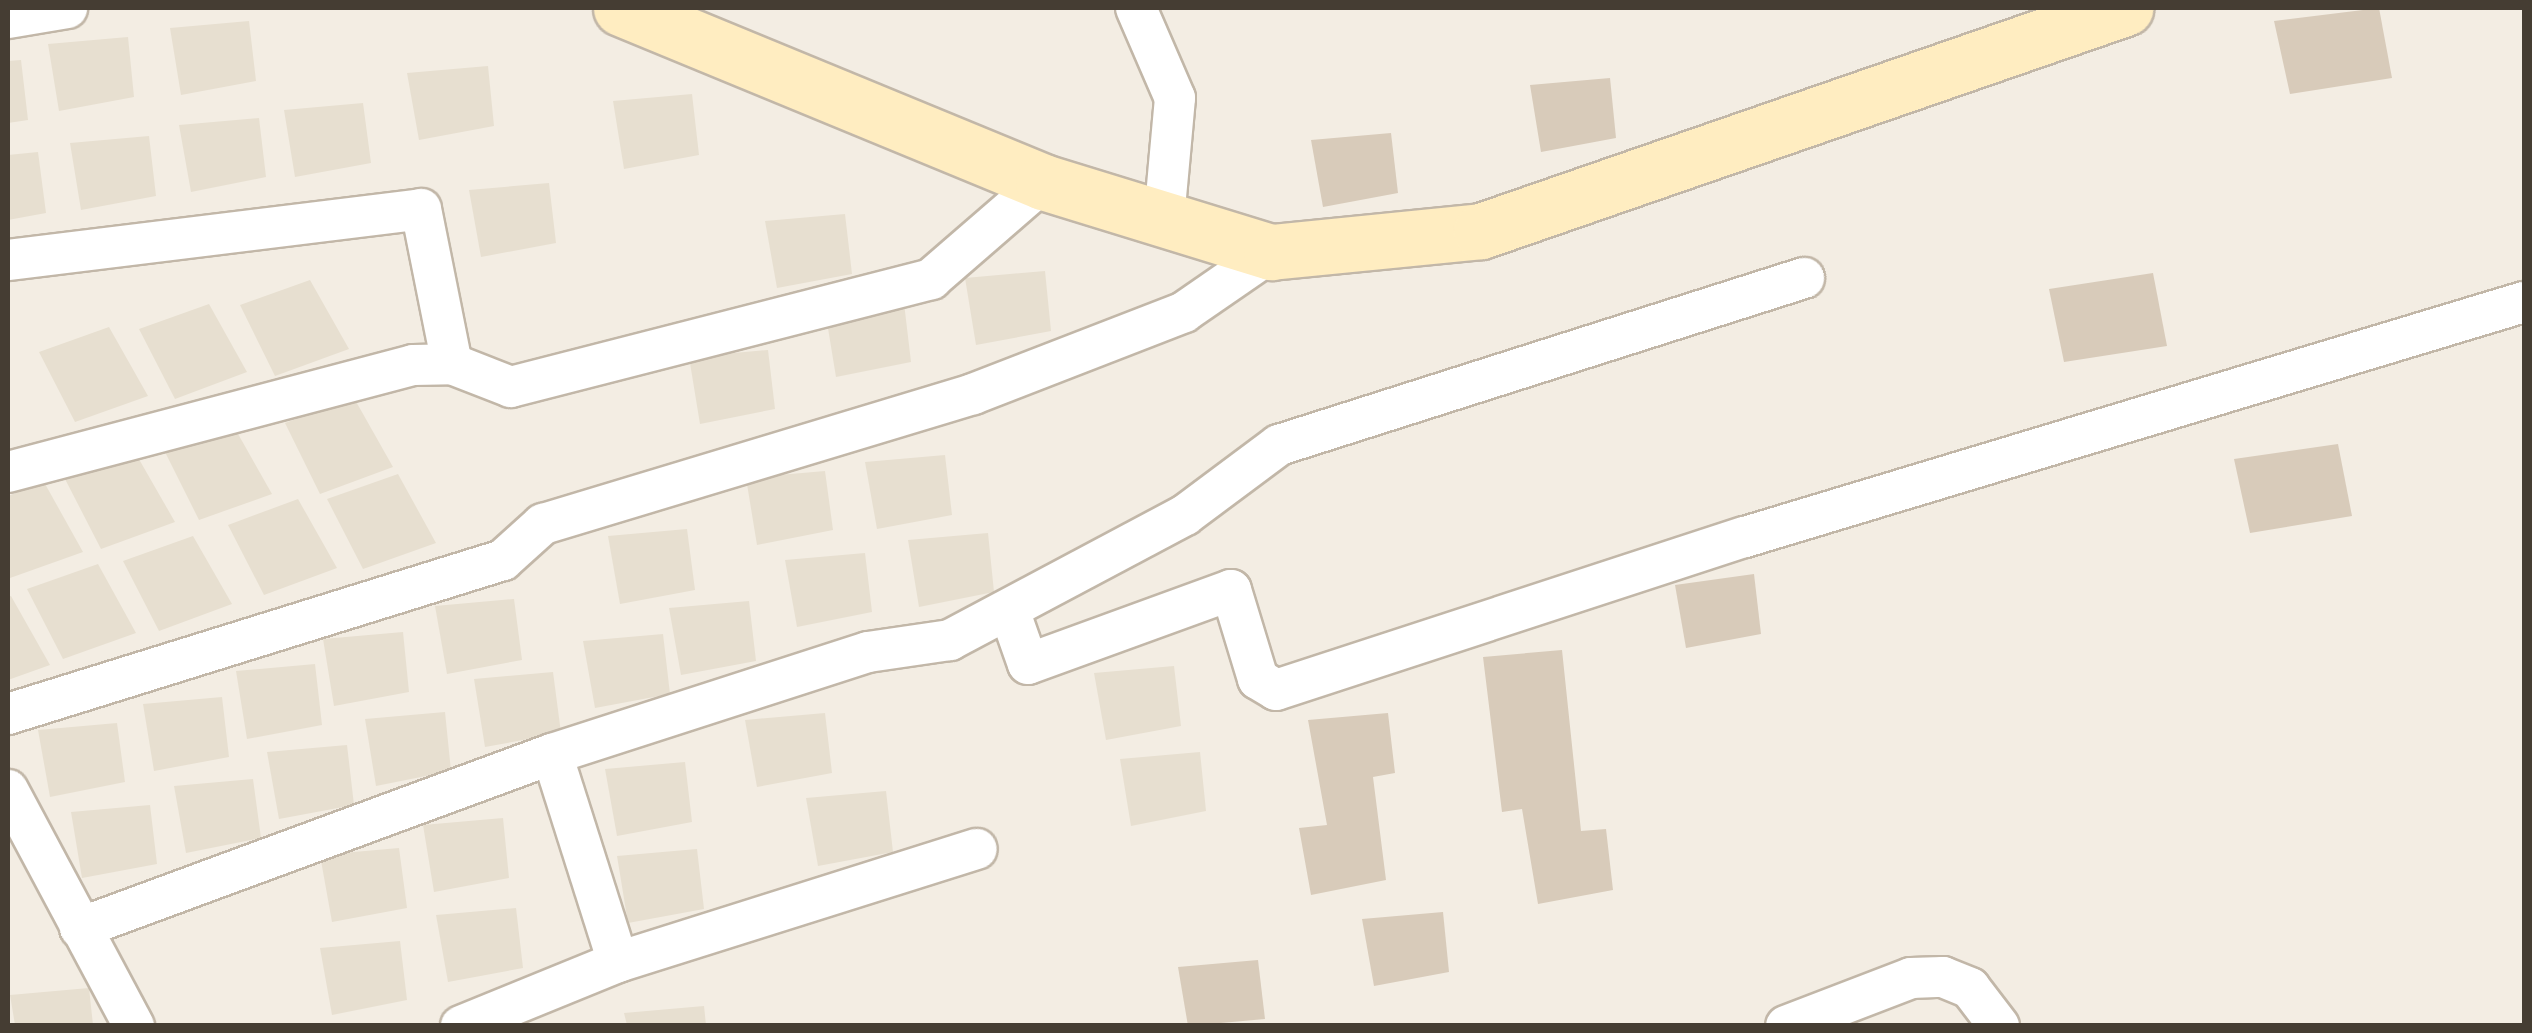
<!DOCTYPE html>
<style>
body{margin:0}
#map{position:relative;width:2532px;height:1033px;overflow:hidden;background:#f3ede3;font-family:Arial,sans-serif}
div>[style]{position:absolute}
.residential>*{inset:0;background:#e7dfd0}
.building>*{inset:0;background:#d8cbba}
.roads{filter:drop-shadow(2px 0 #c2b7a8) drop-shadow(-2px 0 #c2b7a8) drop-shadow(0 2px #c2b7a8) drop-shadow(0 -2px #c2b7a8)}
.street>*{height:40px;margin:-20px;padding:0 20px;transform-origin:20px;border-radius:20px;background:#fff}
.secondary>*{height:55px;margin:-27.5px;padding:0 27.5px;transform-origin:27.5px;border-radius:27.5px;background:#ffedc1}
span{translate:-50% -50%;white-space:nowrap;text-align:center;line-height:1.15;-webkit-text-stroke:9px #fff;paint-order:stroke}
.frame{position:absolute;inset:0;border:10px solid #453d33;pointer-events:none}
</style>
<div id="map">
<div class="residential">
<div style="clip-path:polygon(249px 21px,256px 81px,181px 95px,170px 28px)"></div>
<div style="clip-path:polygon(128px 37px,134px 97px,59px 111px,48px 44px)"></div>
<div style="clip-path:polygon(21px 60px,28px 120px,8px 123px,8px 61px)"></div>
<div style="clip-path:polygon(488px 66px,494px 126px,419px 140px,407px 73px)"></div>
<div style="clip-path:polygon(692px 94px,699px 155px,624px 169px,613px 101px)"></div>
<div style="clip-path:polygon(363px 103px,371px 163px,295px 177px,284px 110px)"></div>
<div style="clip-path:polygon(259px 118px,266px 177px,191px 192px,179px 125px)"></div>
<div style="clip-path:polygon(149px 136px,156px 196px,81px 210px,70px 143px)"></div>
<div style="clip-path:polygon(38px 152px,46px 213px,8px 220px,8px 155px)"></div>
<div style="clip-path:polygon(549px 183px,556px 243px,481px 257px,469px 190px)"></div>
<div style="clip-path:polygon(845px 214px,852px 274px,777px 288px,765px 221px)"></div>
<div style="clip-path:polygon(1045px 271px,1051px 331px,976px 345px,965px 278px)"></div>
<div style="clip-path:polygon(310px 280px,349px 349px,275px 376px,240px 305px)"></div>
<div style="clip-path:polygon(904px 303px,911px 362px,836px 377px,825px 310px)"></div>
<div style="clip-path:polygon(209px 304px,247px 372px,175px 399px,139px 329px)"></div>
<div style="clip-path:polygon(109px 327px,148px 396px,75px 422px,39px 352px)"></div>
<div style="clip-path:polygon(768px 350px,775px 409px,700px 424px,689px 357px)"></div>
<div style="clip-path:polygon(354px 398px,393px 467px,320px 494px,285px 423px)"></div>
<div style="clip-path:polygon(233px 425px,272px 494px,199px 520px,164px 450px)"></div>
<div style="clip-path:polygon(136px 454px,175px 522px,101px 549px,65px 479px)"></div>
<div style="clip-path:polygon(945px 455px,952px 515px,877px 529px,865px 462px)"></div>
<div style="clip-path:polygon(825px 471px,833px 530px,757px 545px,746px 478px)"></div>
<div style="clip-path:polygon(398px 474px,436px 543px,363px 569px,327px 499px)"></div>
<div style="clip-path:polygon(44px 482px,83px 552px,10px 578px,8px 496px)"></div>
<div style="clip-path:polygon(298px 499px,337px 568px,264px 595px,228px 525px)"></div>
<div style="clip-path:polygon(687px 529px,695px 590px,620px 604px,608px 536px)"></div>
<div style="clip-path:polygon(988px 533px,994px 592px,919px 607px,908px 540px)"></div>
<div style="clip-path:polygon(193px 536px,232px 604px,159px 631px,123px 561px)"></div>
<div style="clip-path:polygon(865px 553px,872px 612px,797px 627px,785px 560px)"></div>
<div style="clip-path:polygon(98px 564px,136px 633px,63px 659px,27px 589px)"></div>
<div style="clip-path:polygon(11px 596px,50px 665px,8px 680px,8px 597px)"></div>
<div style="clip-path:polygon(514px 599px,522px 660px,447px 674px,435px 606px)"></div>
<div style="clip-path:polygon(749px 601px,756px 661px,681px 675px,669px 608px)"></div>
<div style="clip-path:polygon(403px 632px,409px 692px,334px 706px,323px 639px)"></div>
<div style="clip-path:polygon(663px 634px,670px 694px,595px 708px,583px 641px)"></div>
<div style="clip-path:polygon(315px 664px,322px 725px,247px 739px,236px 671px)"></div>
<div style="clip-path:polygon(1174px 666px,1181px 726px,1106px 740px,1094px 673px)"></div>
<div style="clip-path:polygon(553px 672px,561px 733px,485px 747px,474px 679px)"></div>
<div style="clip-path:polygon(222px 697px,229px 757px,154px 771px,143px 704px)"></div>
<div style="clip-path:polygon(445px 712px,451px 771px,376px 786px,365px 719px)"></div>
<div style="clip-path:polygon(825px 713px,832px 773px,757px 787px,745px 720px)"></div>
<div style="clip-path:polygon(117px 723px,125px 782px,50px 797px,38px 730px)"></div>
<div style="clip-path:polygon(347px 745px,354px 805px,279px 819px,267px 752px)"></div>
<div style="clip-path:polygon(1200px 752px,1206px 811px,1131px 826px,1120px 759px)"></div>
<div style="clip-path:polygon(685px 762px,692px 822px,617px 836px,605px 769px)"></div>
<div style="clip-path:polygon(253px 779px,261px 838px,186px 853px,174px 786px)"></div>
<div style="clip-path:polygon(886px 791px,893px 852px,818px 866px,806px 798px)"></div>
<div style="clip-path:polygon(150px 805px,157px 864px,82px 878px,71px 812px)"></div>
<div style="clip-path:polygon(503px 818px,509px 878px,434px 892px,423px 825px)"></div>
<div style="clip-path:polygon(399px 848px,407px 908px,332px 922px,320px 855px)"></div>
<div style="clip-path:polygon(697px 849px,704px 909px,628px 923px,617px 856px)"></div>
<div style="clip-path:polygon(516px 908px,523px 968px,448px 982px,436px 915px)"></div>
<div style="clip-path:polygon(400px 941px,407px 1000px,332px 1015px,320px 948px)"></div>
<div style="clip-path:polygon(89px 988px,93px 1025px,15px 1025px,10px 995px)"></div>
<div style="clip-path:polygon(704px 1006px,706px 1025px,627px 1025px,624px 1013px)"></div>
</div>
<div class="building">
<div style="clip-path:polygon(2379px 8px,2392px 78px,2290px 94px,2274px 21px)"></div>
<div style="clip-path:polygon(1610px 78px,1616px 138px,1541px 152px,1530px 85px)"></div>
<div style="clip-path:polygon(1391px 133px,1398px 193px,1323px 207px,1311px 140px)"></div>
<div style="clip-path:polygon(2153px 273px,2167px 346px,2064px 362px,2049px 289px)"></div>
<div style="clip-path:polygon(2338px 444px,2352px 516px,2250px 533px,2234px 459px)"></div>
<div style="clip-path:polygon(1754px 574px,1761px 634px,1686px 648px,1675px 585px)"></div>
<div style="clip-path:polygon(1562px 650px,1581px 831px,1606px 829px,1613px 890px,1538px 904px,1522px 809px,1502px 812px,1483px 657px)"></div>
<div style="clip-path:polygon(1388px 713px,1395px 773px,1373px 777px,1386px 880px,1311px 895px,1299px 828px,1327px 825px,1308px 720px)"></div>
<div style="clip-path:polygon(1443px 912px,1449px 972px,1374px 986px,1362px 919px)"></div>
<div style="clip-path:polygon(1258px 960px,1265px 1019px,1188px 1026px,1178px 967px)"></div>
</div>
<div class="roads">
<div class="street">
<div style="left:1136px;top:8px;width:98px;rotate:66.6deg"></div>
<div style="left:1175px;top:98px;width:121px;rotate:95.2deg"></div>
<div style="left:8px;top:18px;width:60px;rotate:-9.6deg"></div>
<div style="left:8px;top:260px;width:416px;rotate:-7deg"></div>
<div style="left:421px;top:209px;width:158px;rotate:78.7deg"></div>
<div style="left:8px;top:472px;width:419px;rotate:-14.8deg"></div>
<div style="left:413px;top:365px;width:39px;rotate:-1deg"></div>
<div style="left:452px;top:364px;width:63px;rotate:21.3deg"></div>
<div style="left:511px;top:387px;width:434px;rotate:-14.4deg"></div>
<div style="left:931px;top:279px;width:148px;rotate:-40.9deg"></div>
<div style="left:1009px;top:610px;width:57px;rotate:70.6deg"></div>
<div style="left:1028px;top:664px;width:216px;rotate:-20deg"></div>
<div style="left:1231px;top:590px;width:93px;rotate:73.1deg"></div>
<div style="left:1258px;top:679px;width:21px;rotate:31deg"></div>
<div style="left:1276px;top:690px;width:493px;rotate:-18.1deg"></div>
<div style="left:1745px;top:537px;width:814px;rotate:-16.79deg"></div>
<div style="left:8px;top:714px;width:518px;rotate:-17.28deg"></div>
<div style="left:503px;top:560px;width:54px;rotate:-42deg"></div>
<div style="left:543px;top:524px;width:449px;rotate:-16.8deg"></div>
<div style="left:973px;top:394px;width:226px;rotate:-21.2deg"></div>
<div style="left:1184px;top:312px;width:106px;rotate:-34.6deg"></div>
<div style="left:552px;top:754px;width:218px;rotate:72.4deg"></div>
<div style="left:8px;top:790px;width:268px;rotate:61.9deg"></div>
<div style="left:80px;top:928px;width:503px;rotate:-20.24deg"></div>
<div style="left:552px;top:754px;width:332px;rotate:-17.9deg"></div>
<div style="left:868px;top:652px;width:83px;rotate:-8.3deg"></div>
<div style="left:950px;top:640px;width:266px;rotate:-28deg"></div>
<div style="left:1185px;top:515px;width:117px;rotate:-36.7deg"></div>
<div style="left:1279px;top:445px;width:551px;rotate:-17.65deg"></div>
<div style="left:461px;top:1026px;width:170px;rotate:-22.2deg"></div>
<div style="left:618px;top:962px;width:376px;rotate:-17.5deg"></div>
<div style="left:1786px;top:1026px;width:134px;rotate:-21deg"></div>
<div style="left:1911px;top:978px;width:32px;rotate:-2deg"></div>
<div style="left:1943px;top:977px;width:29px;rotate:22deg"></div>
<div style="left:1970px;top:988px;width:48px;rotate:52.7deg"></div>
</div>
<div class="secondary">
<div style="left:621px;top:8px;width:456px;rotate:22.4deg"></div>
<div style="left:1043px;top:182px;width:239px;rotate:17.1deg"></div>
<div style="left:1271px;top:252px;width:211px;rotate:-5.7deg"></div>
<div style="left:1481px;top:231px;width:682px;rotate:-19.1deg"></div>
</div>
</div>
<div class="frame"></div>
</div>
